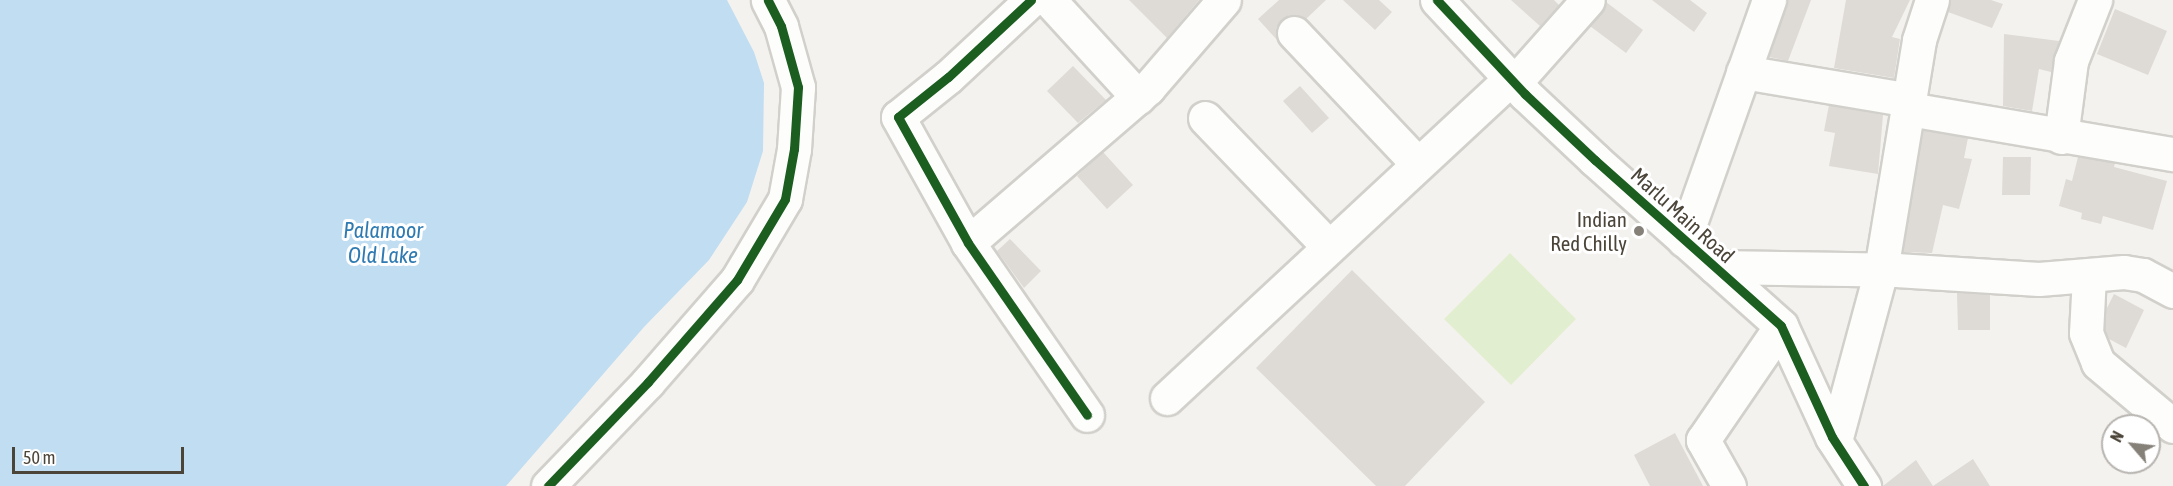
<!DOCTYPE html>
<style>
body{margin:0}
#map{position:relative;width:2173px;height:486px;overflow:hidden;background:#f4f2ee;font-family:"Asap Condensed",sans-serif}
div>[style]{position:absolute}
.green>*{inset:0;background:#e1eecf}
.water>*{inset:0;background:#c0ddf1}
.building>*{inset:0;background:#dedbd6}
.roads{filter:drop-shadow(2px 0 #d2d0cb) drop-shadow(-2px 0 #d2d0cb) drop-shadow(0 2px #d2d0cb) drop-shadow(0 -2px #d2d0cb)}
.minor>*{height:33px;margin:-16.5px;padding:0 16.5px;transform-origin:16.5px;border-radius:16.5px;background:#fdfdfc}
.cycleway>*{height:9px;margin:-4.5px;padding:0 4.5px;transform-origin:4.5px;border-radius:4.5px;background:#1b5e20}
.dots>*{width:16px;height:16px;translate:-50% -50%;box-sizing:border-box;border:3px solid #fff;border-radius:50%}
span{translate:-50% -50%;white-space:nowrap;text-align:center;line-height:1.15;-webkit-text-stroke:6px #fff;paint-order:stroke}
.street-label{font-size:21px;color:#4b4439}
.poi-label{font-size:21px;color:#4b4439}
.right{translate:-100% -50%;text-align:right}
.water-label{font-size:22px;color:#2e7ab2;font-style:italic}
.north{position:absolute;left:2101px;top:414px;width:60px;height:60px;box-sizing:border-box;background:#fff;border:2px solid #b7b4b0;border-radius:50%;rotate:298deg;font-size:16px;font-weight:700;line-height:24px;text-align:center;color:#4b4439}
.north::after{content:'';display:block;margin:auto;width:21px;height:27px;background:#868178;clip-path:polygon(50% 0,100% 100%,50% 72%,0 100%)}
.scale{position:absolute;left:12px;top:447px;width:172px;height:27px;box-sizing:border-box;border:3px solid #4b4439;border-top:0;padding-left:8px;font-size:18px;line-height:21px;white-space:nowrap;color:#4b4439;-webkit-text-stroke:4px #fff;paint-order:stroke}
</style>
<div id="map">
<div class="green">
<div style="clip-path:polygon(1510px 253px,1576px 319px,1511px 385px,1444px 319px)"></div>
</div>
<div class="water">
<div style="clip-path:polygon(0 0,727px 0,754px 52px,764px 83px,763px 151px,747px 202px,709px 260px,644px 327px,506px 486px,0 486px)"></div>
</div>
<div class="building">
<div style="clip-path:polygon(1129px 0,1199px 0,1167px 38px)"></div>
<div style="clip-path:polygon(1279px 0,1326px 0,1306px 19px,1290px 15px,1282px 19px,1276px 28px,1277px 40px,1258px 19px)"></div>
<div style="clip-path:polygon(1343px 0,1379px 0,1392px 12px,1375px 30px)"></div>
<div style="clip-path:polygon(1511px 0,1554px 0,1559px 5px,1540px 26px)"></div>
<div style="clip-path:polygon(1652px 0,1690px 0,1707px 13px,1694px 32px)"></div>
<div style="clip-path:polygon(1787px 0,1811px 0,1788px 61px,1769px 57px)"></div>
<div style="clip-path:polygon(1846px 0,1910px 0,1892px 37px,1900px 39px,1894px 78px,1834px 68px)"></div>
<div style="clip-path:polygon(1950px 0,1991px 0,2003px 4px,1992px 28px,1948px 12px)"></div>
<div style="clip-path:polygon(1606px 2px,1643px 30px,1626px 53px,1590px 26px)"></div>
<div style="clip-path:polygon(2115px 9px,2167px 31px,2148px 75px,2097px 54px)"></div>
<div style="clip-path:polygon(2004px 34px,2059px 41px,2051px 72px,2039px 69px,2032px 111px,2003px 106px)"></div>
<div style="clip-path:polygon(1073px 66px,1106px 100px,1078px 123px,1047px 91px)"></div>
<div style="clip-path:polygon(1300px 86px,1329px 118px,1312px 133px,1283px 101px)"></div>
<div style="clip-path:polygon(1829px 105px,1883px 115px,1878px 174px,1829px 166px,1835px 133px,1824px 131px)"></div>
<div style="clip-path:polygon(1923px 130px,1968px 138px,1964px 158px,1972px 159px,1959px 209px,1943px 205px,1932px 253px,1903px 252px)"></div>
<div style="clip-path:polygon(1103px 152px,1133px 185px,1107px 209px,1077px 176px)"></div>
<div style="clip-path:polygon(2003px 157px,2031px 157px,2030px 195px,2002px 195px)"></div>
<div style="clip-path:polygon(2078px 157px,2115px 163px,2114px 167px,2167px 181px,2153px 230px,2103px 216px,2101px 224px,2081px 219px,2082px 213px,2059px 206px,2066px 179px,2072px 181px)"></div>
<div style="clip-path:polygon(1010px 239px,1041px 271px,1024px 288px,997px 251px)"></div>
<div style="clip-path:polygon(1352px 270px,1485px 402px,1405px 486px,1376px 486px,1256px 368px)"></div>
<div style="clip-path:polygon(1957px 293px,1990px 295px,1990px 330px,1958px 330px)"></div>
<div style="clip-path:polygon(2114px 294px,2144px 310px,2126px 348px,2109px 339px,2105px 330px,2106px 310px)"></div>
<div style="clip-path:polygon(1675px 433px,1703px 486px,1650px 486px,1634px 455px)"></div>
<div style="clip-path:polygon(1973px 459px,1990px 486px,1883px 486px,1916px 460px,1933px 486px)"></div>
</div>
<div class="roads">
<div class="minor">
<div style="left:1031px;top:0;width:113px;rotate:137.1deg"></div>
<div style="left:948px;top:77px;width:64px;rotate:141.3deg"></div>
<div style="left:898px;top:117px;width:144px;rotate:60.9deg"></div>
<div style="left:968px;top:243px;width:209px;rotate:55.3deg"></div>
<div style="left:1049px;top:0;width:132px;rotate:47.5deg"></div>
<div style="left:1437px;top:0;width:129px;rotate:46.9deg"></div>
<div style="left:1525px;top:94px;width:96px;rotate:43.3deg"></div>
<div style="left:1595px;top:160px;width:249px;rotate:41.7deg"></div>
<div style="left:1781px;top:326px;width:122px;rotate:65.3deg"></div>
<div style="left:1832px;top:437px;width:59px;rotate:56.9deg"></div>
<div style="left:1294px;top:33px;width:180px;rotate:46.6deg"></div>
<div style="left:1743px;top:72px;width:169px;rotate:9.5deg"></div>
<div style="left:1516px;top:81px;width:108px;rotate:-48.4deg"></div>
<div style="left:1909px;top:109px;width:268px;rotate:9.7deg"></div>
<div style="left:1205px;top:118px;width:179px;rotate:46.1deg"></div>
<div style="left:2061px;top:137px;width:77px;rotate:-82.5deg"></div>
<div style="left:2071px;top:61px;width:66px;rotate:-68.5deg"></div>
<div style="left:1684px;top:240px;width:255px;rotate:-70.5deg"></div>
<div style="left:968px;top:243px;width:238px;rotate:-40.7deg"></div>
<div style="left:1148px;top:88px;width:116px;rotate:-49.2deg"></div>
<div style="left:1715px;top:267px;width:181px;rotate:0.9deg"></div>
<div style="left:1896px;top:270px;width:143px;rotate:3.6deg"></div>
<div style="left:2039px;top:279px;width:85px;rotate:-4.7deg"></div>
<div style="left:2124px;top:272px;width:19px;rotate:9deg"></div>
<div style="left:2143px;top:275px;width:34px;rotate:28deg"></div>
<div style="left:2089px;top:276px;width:57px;rotate:93deg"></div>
<div style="left:2086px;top:333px;width:32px;rotate:68deg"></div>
<div style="left:2098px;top:363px;width:98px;rotate:40deg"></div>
<div style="left:1167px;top:398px;width:471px;rotate:-42.9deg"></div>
<div style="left:1835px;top:441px;width:177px;rotate:-74.9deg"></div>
<div style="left:1881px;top:270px;width:233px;rotate:-80.6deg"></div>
<div style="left:1919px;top:40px;width:42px;rotate:-72deg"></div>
<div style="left:548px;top:486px;width:144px;rotate:-46.1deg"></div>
<div style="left:648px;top:382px;width:135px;rotate:-48.9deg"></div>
<div style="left:737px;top:280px;width:94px;rotate:-59.3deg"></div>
<div style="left:785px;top:199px;width:51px;rotate:-79.8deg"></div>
<div style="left:794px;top:149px;width:62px;rotate:-86.3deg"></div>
<div style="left:798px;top:87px;width:63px;rotate:-105.6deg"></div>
<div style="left:781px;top:26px;width:29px;rotate:-117deg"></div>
<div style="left:1729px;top:486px;width:53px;rotate:-119.5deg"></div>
<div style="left:1703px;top:440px;width:138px;rotate:-55.6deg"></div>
</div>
</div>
<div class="cycleway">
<div style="left:1031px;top:0;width:113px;rotate:137.1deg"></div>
<div style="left:948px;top:77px;width:64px;rotate:141.3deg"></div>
<div style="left:898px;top:117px;width:144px;rotate:60.9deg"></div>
<div style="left:968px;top:243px;width:209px;rotate:55.3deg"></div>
<div style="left:1437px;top:0;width:129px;rotate:46.9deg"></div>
<div style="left:1525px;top:94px;width:96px;rotate:43.3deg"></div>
<div style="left:1595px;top:160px;width:249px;rotate:41.7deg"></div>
<div style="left:1781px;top:326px;width:122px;rotate:65.3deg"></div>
<div style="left:1832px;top:437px;width:59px;rotate:56.9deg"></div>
<div style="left:548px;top:486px;width:144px;rotate:-46.1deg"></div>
<div style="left:648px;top:382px;width:135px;rotate:-48.9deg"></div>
<div style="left:737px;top:280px;width:94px;rotate:-59.3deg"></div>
<div style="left:785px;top:199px;width:51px;rotate:-79.8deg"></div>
<div style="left:794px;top:149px;width:62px;rotate:-86.3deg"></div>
<div style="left:798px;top:87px;width:63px;rotate:-105.6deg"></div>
<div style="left:781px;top:26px;width:29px;rotate:-117deg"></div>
</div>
<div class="dots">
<div style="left:1639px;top:231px;background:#868178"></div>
</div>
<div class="street-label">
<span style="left:1683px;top:215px;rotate:42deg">Marlu Main Road</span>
</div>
<div class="poi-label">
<span class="right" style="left:1627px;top:231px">Indian<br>Red Chilly</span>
</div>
<div class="water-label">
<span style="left:383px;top:243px">Palamoor<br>Old Lake</span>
</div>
<div class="north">N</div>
<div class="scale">50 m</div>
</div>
